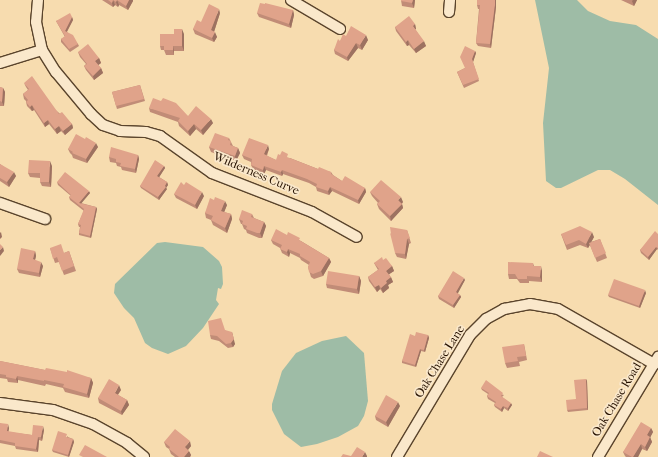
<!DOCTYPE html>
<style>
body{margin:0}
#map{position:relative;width:658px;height:457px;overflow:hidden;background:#f7dcaf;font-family:"IM FELL French Canon",serif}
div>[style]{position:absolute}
.water>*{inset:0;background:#9ebca6}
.roads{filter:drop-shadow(1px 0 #5a442c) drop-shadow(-1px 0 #5a442c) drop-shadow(0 1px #5a442c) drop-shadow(0 -1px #5a442c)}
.minor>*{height:10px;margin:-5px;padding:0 5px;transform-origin:5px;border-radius:5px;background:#fae8cb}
.wall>*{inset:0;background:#c18c77}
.shaded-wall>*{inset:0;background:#9d7261}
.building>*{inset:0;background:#e0a38a}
span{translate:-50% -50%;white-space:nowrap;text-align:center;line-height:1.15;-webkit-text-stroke:3.5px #fae8cb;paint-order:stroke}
.street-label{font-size:12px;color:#261100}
</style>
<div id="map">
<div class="water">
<div style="clip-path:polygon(535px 0,577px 0,588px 11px,610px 21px,636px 25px,658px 39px,658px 205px,625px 179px,610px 170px,598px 170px,561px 188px,556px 188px,546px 181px,543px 123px,549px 68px)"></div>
<div style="clip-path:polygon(165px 242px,203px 247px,219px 261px,222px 267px,223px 284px,221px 289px,218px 288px,216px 300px,219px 304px,203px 328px,186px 346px,168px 354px,152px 348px,145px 343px,134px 318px,124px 308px,114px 293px,115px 284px,157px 243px)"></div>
<div style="clip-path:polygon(346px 336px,364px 353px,368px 401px,364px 416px,358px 426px,338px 437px,317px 444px,301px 447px,284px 434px,272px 410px,272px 404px,282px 371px,296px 353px,322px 341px)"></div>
</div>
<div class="roads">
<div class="minor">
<div style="left:38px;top:0;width:22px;rotate:95deg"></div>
<div style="left:36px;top:22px;width:29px;rotate:78deg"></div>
<div style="left:42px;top:50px;width:26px;rotate:58deg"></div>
<div style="left:56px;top:72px;width:55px;rotate:50.2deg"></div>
<div style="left:91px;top:114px;width:16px;rotate:43deg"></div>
<div style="left:103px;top:125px;width:18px;rotate:19deg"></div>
<div style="left:120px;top:131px;width:26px;rotate:2deg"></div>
<div style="left:146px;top:132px;width:15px;rotate:16deg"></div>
<div style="left:160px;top:136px;width:64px;rotate:35.4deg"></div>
<div style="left:212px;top:173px;width:107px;rotate:21.3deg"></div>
<div style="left:312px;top:212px;width:51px;rotate:29.1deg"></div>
<div style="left:291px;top:0;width:57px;rotate:30.6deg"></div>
<div style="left:449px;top:12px;width:12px;rotate:-85deg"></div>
<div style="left:0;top:63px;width:44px;rotate:-17.2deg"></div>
<div style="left:0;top:203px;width:48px;rotate:19.6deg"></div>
<div style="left:0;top:403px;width:53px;rotate:7.5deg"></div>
<div style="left:53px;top:410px;width:42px;rotate:19.3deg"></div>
<div style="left:93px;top:424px;width:39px;rotate:29deg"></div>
<div style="left:127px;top:443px;width:22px;rotate:39deg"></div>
<div style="left:397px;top:457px;width:142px;rotate:-59.1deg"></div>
<div style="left:470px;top:335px;width:23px;rotate:-45deg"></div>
<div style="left:486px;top:319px;width:21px;rotate:-29deg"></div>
<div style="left:504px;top:309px;width:26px;rotate:-11deg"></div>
<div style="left:530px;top:304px;width:28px;rotate:10deg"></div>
<div style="left:558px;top:309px;width:111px;rotate:29.8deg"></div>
<div style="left:598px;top:457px;width:117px;rotate:-59deg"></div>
</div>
</div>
<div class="wall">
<div style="clip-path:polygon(102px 0,133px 0,133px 1px,128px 10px,119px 5px,118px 7px,115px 5px,113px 7px)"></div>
<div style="clip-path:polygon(401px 0,415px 0,414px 8px,402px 6px)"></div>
<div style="clip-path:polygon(477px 0,496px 7px,491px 48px,478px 46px,476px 43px,479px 9px,478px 9px,477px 5px)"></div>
<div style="clip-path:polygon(621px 0,637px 0,634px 6px)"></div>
<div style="clip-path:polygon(293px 10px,294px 15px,291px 28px,259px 17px,257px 13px)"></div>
<div style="clip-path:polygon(220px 13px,214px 32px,217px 37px,214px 42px,195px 34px,193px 29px)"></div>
<div style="clip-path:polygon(72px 17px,73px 20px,67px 32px,78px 44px,79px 46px,70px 52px,61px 42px,61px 39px,65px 37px,56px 21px)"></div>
<div style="clip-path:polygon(415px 24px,416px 29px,415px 29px,426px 46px,416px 53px,409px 45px,407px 46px,396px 31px,395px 27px)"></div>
<div style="clip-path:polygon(174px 34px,184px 34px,184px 51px,174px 51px,174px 55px,166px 55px,164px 50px,161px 50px,160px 46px)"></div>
<div style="clip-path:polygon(346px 36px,368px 40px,362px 50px,358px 48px,348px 61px,335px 54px,334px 50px,340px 41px)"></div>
<div style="clip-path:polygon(475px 51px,476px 53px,473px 62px,479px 81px,464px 88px,457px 72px,465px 68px)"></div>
<div style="clip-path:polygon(78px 52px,99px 58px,101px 63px,98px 65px,101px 68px,103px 73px,94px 80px,86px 70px,84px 66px,86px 64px,80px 57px)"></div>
<div style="clip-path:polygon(24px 83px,72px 124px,73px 128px,65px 135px,61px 131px,57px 134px,49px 124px,45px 127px,34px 110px,32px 111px,27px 106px,26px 102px,26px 101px,24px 99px,23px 94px,28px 90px,26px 87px)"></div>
<div style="clip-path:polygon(140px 85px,145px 101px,117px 109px,112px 92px)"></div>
<div style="clip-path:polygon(0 87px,3px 88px,5px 92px,4px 106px,0 106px)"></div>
<div style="clip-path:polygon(149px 108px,188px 116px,213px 123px,203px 135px,196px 129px,190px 136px,179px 126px,178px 122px,150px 112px)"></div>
<div style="clip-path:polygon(229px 138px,233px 146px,238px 148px,240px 153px,236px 161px,211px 152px,209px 147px)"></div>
<div style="clip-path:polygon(85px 139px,98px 147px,87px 163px,73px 158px,72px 155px,70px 153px,68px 149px)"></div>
<div style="clip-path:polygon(269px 149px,267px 156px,276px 160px,290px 158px,318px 169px,331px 172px,333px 175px,342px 181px,365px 188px,366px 192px,359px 204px,332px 191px,329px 195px,317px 191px,316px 187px,309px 183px,283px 174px,282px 176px,266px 170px,264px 174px,253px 169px,251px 165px,251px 162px,244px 159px,242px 155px)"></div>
<div style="clip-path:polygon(138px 155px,139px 159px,136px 173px,122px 170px,121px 167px,117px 166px,116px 163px,110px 162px,109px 157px)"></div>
<div style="clip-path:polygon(0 164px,16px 176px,9px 187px,0 181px)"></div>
<div style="clip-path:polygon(52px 166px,51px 187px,42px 186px,40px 182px,40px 178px,30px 177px,28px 173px)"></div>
<div style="clip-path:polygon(164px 166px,165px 168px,159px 177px,167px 182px,168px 185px,166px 188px,167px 189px,159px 200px,141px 188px,140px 186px)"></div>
<div style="clip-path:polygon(57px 182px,90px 193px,81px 203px,96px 207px,97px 209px,91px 238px,79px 235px,79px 233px,80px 227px,79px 227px,78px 224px,84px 211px,70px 200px,69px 197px,71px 196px,58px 185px)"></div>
<div style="clip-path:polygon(370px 192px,403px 202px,402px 204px,403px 208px,391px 221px,379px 209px,377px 204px,378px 203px,372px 196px)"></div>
<div style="clip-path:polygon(174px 194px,204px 196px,197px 209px,176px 198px)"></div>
<div style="clip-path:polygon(214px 200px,227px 205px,224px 212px,231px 214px,232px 219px,227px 233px,213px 225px,211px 220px,206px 218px,205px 213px)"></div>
<div style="clip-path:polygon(252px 214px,254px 218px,264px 222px,266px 226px,262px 238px,259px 238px,247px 233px,246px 230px,244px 229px,242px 224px,241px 224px,239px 219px)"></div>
<div style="clip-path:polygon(407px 230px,411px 243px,409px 244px,406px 259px,397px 257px,395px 253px)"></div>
<div style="clip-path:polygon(561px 234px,594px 237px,591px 242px,600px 239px,607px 258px,597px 262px,590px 245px,588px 248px,580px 245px,567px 250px)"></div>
<div style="clip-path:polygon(658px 234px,658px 250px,657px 249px,649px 260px,641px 253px,640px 250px)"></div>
<div style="clip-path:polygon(287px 235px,301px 241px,329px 258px,331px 262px,323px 276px,314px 279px,311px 277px,308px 267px,309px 265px,301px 260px,300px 258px,290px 253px,289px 257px,282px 253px,280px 248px,273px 244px,271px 240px)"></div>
<div style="clip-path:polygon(50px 248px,64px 253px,69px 251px,76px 271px,64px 275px,59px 262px,55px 263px)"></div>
<div style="clip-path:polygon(35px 251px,36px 256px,35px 260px,43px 266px,40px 277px,19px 273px,17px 269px)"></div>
<div style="clip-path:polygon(383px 260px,392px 266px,394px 271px,389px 274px,393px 282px,388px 285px,389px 288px,383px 293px,380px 289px,377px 292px,369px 281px,368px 277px,378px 270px,374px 263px)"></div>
<div style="clip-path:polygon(533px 263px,534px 266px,542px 271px,542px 282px,529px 281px,529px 283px,520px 283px,517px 279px,509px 279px,508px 274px)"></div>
<div style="clip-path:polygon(359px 276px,361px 281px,359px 294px,327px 288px,326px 284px)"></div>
<div style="clip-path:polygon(465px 280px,457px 293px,460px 295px,461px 297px,454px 308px,439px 299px,438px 296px)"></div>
<div style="clip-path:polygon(646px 293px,640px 308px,609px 297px,608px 295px)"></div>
<div style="clip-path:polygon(225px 330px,235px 344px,233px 347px,228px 348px,219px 341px,211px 339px,210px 335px)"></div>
<div style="clip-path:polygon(428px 335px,429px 338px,425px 352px,421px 351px,416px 367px,402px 363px,402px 361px,415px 336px)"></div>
<div style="clip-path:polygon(524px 344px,525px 349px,527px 360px,519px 362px,520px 366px,507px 368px,505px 363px)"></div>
<div style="clip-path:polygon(0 361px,45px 370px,91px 378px,93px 383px,89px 398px,65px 392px,63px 388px,46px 384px,45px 386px,18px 380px,18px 383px,8px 382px,7px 379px,0 378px)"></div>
<div style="clip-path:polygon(586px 379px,587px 381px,588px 410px,568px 412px,567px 410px,576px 399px)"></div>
<div style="clip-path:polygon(481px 388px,504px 395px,502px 397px,512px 405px,508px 411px,504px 408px,502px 412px,495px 407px,494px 405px,495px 403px,488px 399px,487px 396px,488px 394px,482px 390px)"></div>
<div style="clip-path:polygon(121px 390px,118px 395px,127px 400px,129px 405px,122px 415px,99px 403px,98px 398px)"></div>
<div style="clip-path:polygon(400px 406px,388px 427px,376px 420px,375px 416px)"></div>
<div style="clip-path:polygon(0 423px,9px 428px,8px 432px,32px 435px,44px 430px,42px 441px,39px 440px,38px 452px,16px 449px,15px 446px,0 443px)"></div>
<div style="clip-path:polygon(651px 428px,653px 432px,650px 437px,652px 442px,647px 451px,642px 449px,638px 457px,626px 457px,625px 456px,623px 452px)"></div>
<div style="clip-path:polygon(68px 436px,68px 437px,73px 439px,74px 442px,69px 457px,53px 452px,52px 450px)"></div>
<div style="clip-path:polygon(164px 442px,191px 446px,188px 450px,191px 455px,190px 457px,175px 457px,171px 454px,169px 449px,166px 447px)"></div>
</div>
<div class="shaded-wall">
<div style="clip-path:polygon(113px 0,115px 5px,113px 7px,112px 3px)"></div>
<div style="clip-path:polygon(117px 0,119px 5px,118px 7px,116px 2px)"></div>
<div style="clip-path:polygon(129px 0,133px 0,133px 1px,128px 10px,126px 6px)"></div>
<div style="clip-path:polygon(413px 0,415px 0,414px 8px,412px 3px)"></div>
<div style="clip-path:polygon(495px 0,496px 0,496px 7px,491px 48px,490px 44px)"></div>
<div style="clip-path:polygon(633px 0,637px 0,634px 6px,632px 1px)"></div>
<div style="clip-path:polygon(219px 9px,220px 13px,213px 35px,211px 30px)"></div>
<div style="clip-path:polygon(293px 10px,294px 15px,291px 28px,289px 24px)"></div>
<div style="clip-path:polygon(72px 17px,73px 20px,66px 33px,65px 31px)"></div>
<div style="clip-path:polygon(415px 24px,416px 29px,414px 30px,413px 26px)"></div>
<div style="clip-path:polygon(182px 29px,184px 34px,184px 51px,182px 46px)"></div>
<div style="clip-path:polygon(215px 32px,217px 37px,214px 42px,212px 38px)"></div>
<div style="clip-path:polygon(366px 35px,368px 40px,362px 50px,360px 45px)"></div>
<div style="clip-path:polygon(408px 40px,409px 45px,407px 46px,406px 42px)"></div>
<div style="clip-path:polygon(424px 41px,426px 46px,416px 53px,414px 49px)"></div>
<div style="clip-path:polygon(356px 43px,358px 48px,348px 61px,347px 57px)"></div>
<div style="clip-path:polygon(173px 46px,174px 51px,174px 55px,173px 50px)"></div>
<div style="clip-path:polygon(475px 51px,476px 53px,473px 62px,472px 59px)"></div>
<div style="clip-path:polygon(99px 58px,101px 63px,97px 66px,95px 61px)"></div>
<div style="clip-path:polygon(101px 68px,103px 73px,94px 80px,93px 76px)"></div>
<div style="clip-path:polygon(3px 88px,5px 92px,4px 106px,2px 102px)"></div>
<div style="clip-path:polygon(32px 105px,34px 110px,32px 111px,30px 107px)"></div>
<div style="clip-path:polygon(211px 119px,213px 123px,203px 135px,201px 130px)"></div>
<div style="clip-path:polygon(48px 120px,49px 124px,45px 127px,44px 123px)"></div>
<div style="clip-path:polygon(72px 124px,73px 128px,65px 135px,63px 131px)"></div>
<div style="clip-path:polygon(194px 124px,196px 129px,190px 136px,188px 131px)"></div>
<div style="clip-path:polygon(59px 126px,61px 131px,57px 134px,55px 129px)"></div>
<div style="clip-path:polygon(96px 143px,98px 147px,87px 163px,86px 159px)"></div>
<div style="clip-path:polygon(268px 145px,269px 149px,265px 158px,264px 154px)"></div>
<div style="clip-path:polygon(238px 148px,240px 153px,236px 161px,235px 156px)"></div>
<div style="clip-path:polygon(138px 155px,139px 159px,136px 173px,135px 169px)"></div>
<div style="clip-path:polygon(50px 161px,52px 166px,51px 187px,49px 182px)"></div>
<div style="clip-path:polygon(164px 166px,165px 168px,158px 179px,157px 176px)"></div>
<div style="clip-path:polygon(264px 166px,266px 170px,264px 174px,263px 170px)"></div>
<div style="clip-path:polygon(282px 170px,283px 174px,282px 176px,281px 172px)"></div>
<div style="clip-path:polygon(14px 172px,16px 176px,9px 187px,7px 182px)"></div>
<div style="clip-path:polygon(167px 182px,168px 185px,166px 188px,167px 189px,159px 200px,158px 197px)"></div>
<div style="clip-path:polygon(330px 187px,332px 191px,329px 195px,328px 191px)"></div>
<div style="clip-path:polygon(365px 188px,366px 192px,359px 204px,358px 200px)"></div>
<div style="clip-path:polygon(89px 191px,90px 193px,80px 205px,79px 203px)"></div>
<div style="clip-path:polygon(202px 192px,204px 196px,197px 209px,195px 205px)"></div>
<div style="clip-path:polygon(401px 197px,403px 202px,400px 205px,398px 200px)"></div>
<div style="clip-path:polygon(225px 201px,227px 205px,223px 215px,221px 211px)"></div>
<div style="clip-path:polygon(402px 204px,403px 208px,391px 221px,390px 216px)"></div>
<div style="clip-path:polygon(96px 207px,97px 209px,91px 238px,90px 236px)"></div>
<div style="clip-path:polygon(231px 214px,232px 219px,227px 233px,225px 228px)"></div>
<div style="clip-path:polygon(264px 222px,266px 226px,262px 238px,260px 233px)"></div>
<div style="clip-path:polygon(1px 232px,2px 237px,0 239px,0 233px)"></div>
<div style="clip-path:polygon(592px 232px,594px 237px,588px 248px,586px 244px)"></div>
<div style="clip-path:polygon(407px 239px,409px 244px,406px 259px,405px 254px)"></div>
<div style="clip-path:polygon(3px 247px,4px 251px,0 256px,0 250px)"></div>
<div style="clip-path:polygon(656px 247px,657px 249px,649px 260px,648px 257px)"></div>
<div style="clip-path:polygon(288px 249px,290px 253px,289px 257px,287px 252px)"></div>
<div style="clip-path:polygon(35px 251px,36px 256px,34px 264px,33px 259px)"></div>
<div style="clip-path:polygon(329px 258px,331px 262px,323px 276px,321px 271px)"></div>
<div style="clip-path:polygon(41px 262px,43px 266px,40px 277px,39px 273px)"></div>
<div style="clip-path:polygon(392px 266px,394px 271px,388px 275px,386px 271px)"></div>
<div style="clip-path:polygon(541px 266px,542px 271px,542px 282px,540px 277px)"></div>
<div style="clip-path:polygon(359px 276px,361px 281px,359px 294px,357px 289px)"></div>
<div style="clip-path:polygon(391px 277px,393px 282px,388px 285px,389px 288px,383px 293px,381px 288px,386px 281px)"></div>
<div style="clip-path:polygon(464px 278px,465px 280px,457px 295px,456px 292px)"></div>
<div style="clip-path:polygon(379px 285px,380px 289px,377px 292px,375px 287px)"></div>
<div style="clip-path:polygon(645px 290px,646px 293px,640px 308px,639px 306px)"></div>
<div style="clip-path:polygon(460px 295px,461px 297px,454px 308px,453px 305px)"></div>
<div style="clip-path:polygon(232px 332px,235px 344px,233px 347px,231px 343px)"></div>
<div style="clip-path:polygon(428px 335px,429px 338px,425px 352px,424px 350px)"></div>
<div style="clip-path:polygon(420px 349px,421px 351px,416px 367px,415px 365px)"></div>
<div style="clip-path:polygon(17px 376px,18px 380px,18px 383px,16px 379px)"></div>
<div style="clip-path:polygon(91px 378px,93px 383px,89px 398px,87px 394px)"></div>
<div style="clip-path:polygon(586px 379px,587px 381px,588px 410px,587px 408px)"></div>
<div style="clip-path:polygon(119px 385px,121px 390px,116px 397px,115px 393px)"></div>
<div style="clip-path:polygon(127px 400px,129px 405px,122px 415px,121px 411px)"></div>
<div style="clip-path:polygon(398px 402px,400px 406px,388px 427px,386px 422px)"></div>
<div style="clip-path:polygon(511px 403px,512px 405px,508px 411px,508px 408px)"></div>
<div style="clip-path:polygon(503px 406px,504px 408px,502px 412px,501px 409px)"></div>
<div style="clip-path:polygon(8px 424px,9px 428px,8px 435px,7px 431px)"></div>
<div style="clip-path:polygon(43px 426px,44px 430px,42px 441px,41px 437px)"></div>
<div style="clip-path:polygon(651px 428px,653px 432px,649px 440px,647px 435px)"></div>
<div style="clip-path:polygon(38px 437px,39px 440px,38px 452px,36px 449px)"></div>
<div style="clip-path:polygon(650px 437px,652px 442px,647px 451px,645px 447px)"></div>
<div style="clip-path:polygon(73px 439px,74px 442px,69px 457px,68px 455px)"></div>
<div style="clip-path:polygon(190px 441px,191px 446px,186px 452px,185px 447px)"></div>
<div style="clip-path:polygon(641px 444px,642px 449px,638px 457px,633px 457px)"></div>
<div style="clip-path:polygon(189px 451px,191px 455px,190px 457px,184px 457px)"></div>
<div style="clip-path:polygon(365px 452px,367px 456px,367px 457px,362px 457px)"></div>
</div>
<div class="building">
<div style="clip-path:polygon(108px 0,129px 0,126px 6px,117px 0,116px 2px,113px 0,112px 3px)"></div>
<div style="clip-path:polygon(401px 0,413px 0,412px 3px,401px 1px)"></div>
<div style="clip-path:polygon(477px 0,495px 0,495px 4px,490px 44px,476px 43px,480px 5px,477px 5px)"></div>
<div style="clip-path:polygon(260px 3px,265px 4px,265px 3px,293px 10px,289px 24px,257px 13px)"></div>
<div style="clip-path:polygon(209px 4px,219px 9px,211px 30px,215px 32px,212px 38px,193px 29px,197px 20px,201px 22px)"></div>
<div style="clip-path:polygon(70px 13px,72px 17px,65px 31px,73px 35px,78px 44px,69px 49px,61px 39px,65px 36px,56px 21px)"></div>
<div style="clip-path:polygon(409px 16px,415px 24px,413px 26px,424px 41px,414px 49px,408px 40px,406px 42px,395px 27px)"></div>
<div style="clip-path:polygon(351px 26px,366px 35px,360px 45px,356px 43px,347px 57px,334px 50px,338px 39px,340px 41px,343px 34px,346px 36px)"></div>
<div style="clip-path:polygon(174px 29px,182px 29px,182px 46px,173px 46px,173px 50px,164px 50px,164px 46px,160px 46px,160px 34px,174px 34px)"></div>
<div style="clip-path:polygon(88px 44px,99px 58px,95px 61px,101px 68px,93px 76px,84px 66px,87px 64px,78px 52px)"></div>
<div style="clip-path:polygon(465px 46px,475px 51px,472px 59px,479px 79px,463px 85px,457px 72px,465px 68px,460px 57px)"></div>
<div style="clip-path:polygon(32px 76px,59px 114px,62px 112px,72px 124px,63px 131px,59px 126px,55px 129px,48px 120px,44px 123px,32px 105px,30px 107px,26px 102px,28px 100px,23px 94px,29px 89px,24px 83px)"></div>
<div style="clip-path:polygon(140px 85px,144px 99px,116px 106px,112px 92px)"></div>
<div style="clip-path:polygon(0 87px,3px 88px,2px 102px,0 101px)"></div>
<div style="clip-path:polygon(153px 98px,161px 101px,163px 98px,176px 103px,188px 116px,196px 106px,211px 119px,201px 130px,194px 124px,188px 131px,178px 121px,180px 118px,149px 108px)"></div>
<div style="clip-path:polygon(215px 133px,229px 138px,228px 140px,231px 141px,230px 145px,238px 148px,235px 156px,209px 147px)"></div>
<div style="clip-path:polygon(76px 134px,85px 139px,86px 137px,96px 143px,86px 159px,72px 153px,73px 152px,68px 149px)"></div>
<div style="clip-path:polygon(249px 138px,268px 145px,264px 154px,276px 160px,278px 154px,280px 155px,282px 151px,288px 154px,287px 157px,318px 169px,319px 167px,331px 172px,331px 174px,342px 181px,345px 176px,365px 188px,358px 200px,330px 187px,328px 191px,316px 187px,317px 184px,307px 179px,282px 170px,281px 172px,264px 166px,263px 170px,251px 165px,252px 159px,242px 155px)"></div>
<div style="clip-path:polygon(111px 147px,138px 155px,135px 169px,120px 166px,121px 163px,116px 162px,116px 159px,109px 157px)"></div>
<div style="clip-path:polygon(29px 160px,50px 161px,49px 182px,40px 182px,40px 173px,28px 173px)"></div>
<div style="clip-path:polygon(155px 160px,164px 166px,157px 176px,167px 182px,165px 186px,166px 187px,158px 197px,140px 186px)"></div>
<div style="clip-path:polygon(0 164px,14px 172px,7px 182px,0 178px)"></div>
<div style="clip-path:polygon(65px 172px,89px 191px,79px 203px,96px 207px,90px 236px,79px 233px,81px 225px,78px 224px,84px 209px,69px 197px,71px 195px,57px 182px)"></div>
<div style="clip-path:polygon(381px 180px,401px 197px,398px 200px,402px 204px,390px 216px,377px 204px,380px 201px,370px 192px)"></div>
<div style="clip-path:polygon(181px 182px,184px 185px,186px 182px,202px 192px,195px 205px,174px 194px)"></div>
<div style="clip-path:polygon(215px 197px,225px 201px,221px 211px,231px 214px,225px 228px,211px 220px,213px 216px,205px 213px,210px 198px,214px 200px)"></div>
<div style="clip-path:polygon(242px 210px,252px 214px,251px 217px,264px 222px,260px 233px,257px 233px,246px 229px,247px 226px,242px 224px,243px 221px,239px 219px)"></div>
<div style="clip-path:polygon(580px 226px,592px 232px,586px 244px,579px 240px,566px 245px,561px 234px)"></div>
<div style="clip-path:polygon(390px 227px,407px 230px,410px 238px,407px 239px,405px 254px,395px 253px,390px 233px,391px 234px)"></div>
<div style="clip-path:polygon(276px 229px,287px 235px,288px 232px,300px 238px,299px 240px,329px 258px,321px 271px,313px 274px,309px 272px,308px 267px,310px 262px,300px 256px,300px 254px,288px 249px,287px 252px,280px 249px,282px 245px,271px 240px)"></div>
<div style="clip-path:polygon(655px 231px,658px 234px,658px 248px,656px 247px,648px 257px,640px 250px)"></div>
<div style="clip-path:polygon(600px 239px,606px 253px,595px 258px,589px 243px)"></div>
<div style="clip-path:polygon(0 244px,3px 247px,0 250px)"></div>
<div style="clip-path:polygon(61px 244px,64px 253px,69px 251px,74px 266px,62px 271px,57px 257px,53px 259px,50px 248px)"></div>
<div style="clip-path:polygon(21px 248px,35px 251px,33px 259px,41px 262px,39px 273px,17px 269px)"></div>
<div style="clip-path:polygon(382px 257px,383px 260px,386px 258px,392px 266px,386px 271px,391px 277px,386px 281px,387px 283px,381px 288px,379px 285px,375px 287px,368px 277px,379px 269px,374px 263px)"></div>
<div style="clip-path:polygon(508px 262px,533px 263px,533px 266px,541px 266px,540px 277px,527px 276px,527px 279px,518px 279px,515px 274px,508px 274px)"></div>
<div style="clip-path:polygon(328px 271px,359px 276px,357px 289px,326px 284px)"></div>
<div style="clip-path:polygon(453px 271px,464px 278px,456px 292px,460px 295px,453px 305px,438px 296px)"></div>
<div style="clip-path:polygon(614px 279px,645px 290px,639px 306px,608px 295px)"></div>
<div style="clip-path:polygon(221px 318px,225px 330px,232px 332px,234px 339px,231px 343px,226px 344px,217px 336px,210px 335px,208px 321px)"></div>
<div style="clip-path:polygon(416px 332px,428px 335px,424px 350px,420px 349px,415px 365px,402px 361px,410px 334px,415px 336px)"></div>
<div style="clip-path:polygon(524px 344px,526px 356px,517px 357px,518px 361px,505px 363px,502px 347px)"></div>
<div style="clip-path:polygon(0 361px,45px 370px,46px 368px,67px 372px,67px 370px,91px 378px,87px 394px,63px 387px,64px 384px,44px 380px,44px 381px,17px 376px,16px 379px,6px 377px,6px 375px,0 374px)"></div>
<div style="clip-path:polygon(109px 379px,119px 385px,115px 393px,127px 400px,121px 411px,98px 398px)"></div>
<div style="clip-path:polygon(586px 379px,587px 408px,567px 410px,566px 400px,576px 399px,574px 380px)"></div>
<div style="clip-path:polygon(486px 380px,503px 393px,501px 396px,511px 403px,508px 408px,503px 406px,501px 409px,494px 405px,496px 402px,487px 396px,489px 393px,481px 388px)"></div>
<div style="clip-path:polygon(386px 395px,398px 402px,386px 422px,375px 416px)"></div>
<div style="clip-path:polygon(641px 422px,651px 428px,647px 435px,650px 437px,645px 447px,641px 444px,633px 457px,632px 457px,623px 452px)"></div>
<div style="clip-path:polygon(0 423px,8px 424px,7px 431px,32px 435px,33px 425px,43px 426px,41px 437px,38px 437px,36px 449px,15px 446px,15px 443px,0 440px)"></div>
<div style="clip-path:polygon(175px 429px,190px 441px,185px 447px,189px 451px,184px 457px,179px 457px,169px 449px,170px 447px,164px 442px)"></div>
<div style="clip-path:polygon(58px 431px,67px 434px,66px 437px,73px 439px,68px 455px,52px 450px)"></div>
<div style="clip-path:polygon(85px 445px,107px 457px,83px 457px,79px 455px)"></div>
<div style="clip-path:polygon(357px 447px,365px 452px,362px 457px,341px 457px,343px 454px,351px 456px)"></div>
<div style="clip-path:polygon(540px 451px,553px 457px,537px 457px)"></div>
</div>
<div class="street-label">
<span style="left:256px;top:174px;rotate:23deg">Wilderness Curve</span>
<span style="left:440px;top:362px;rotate:-58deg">Oak Chase Lane</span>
<span style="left:617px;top:400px;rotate:-59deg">Oak Chase Road</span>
</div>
</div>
